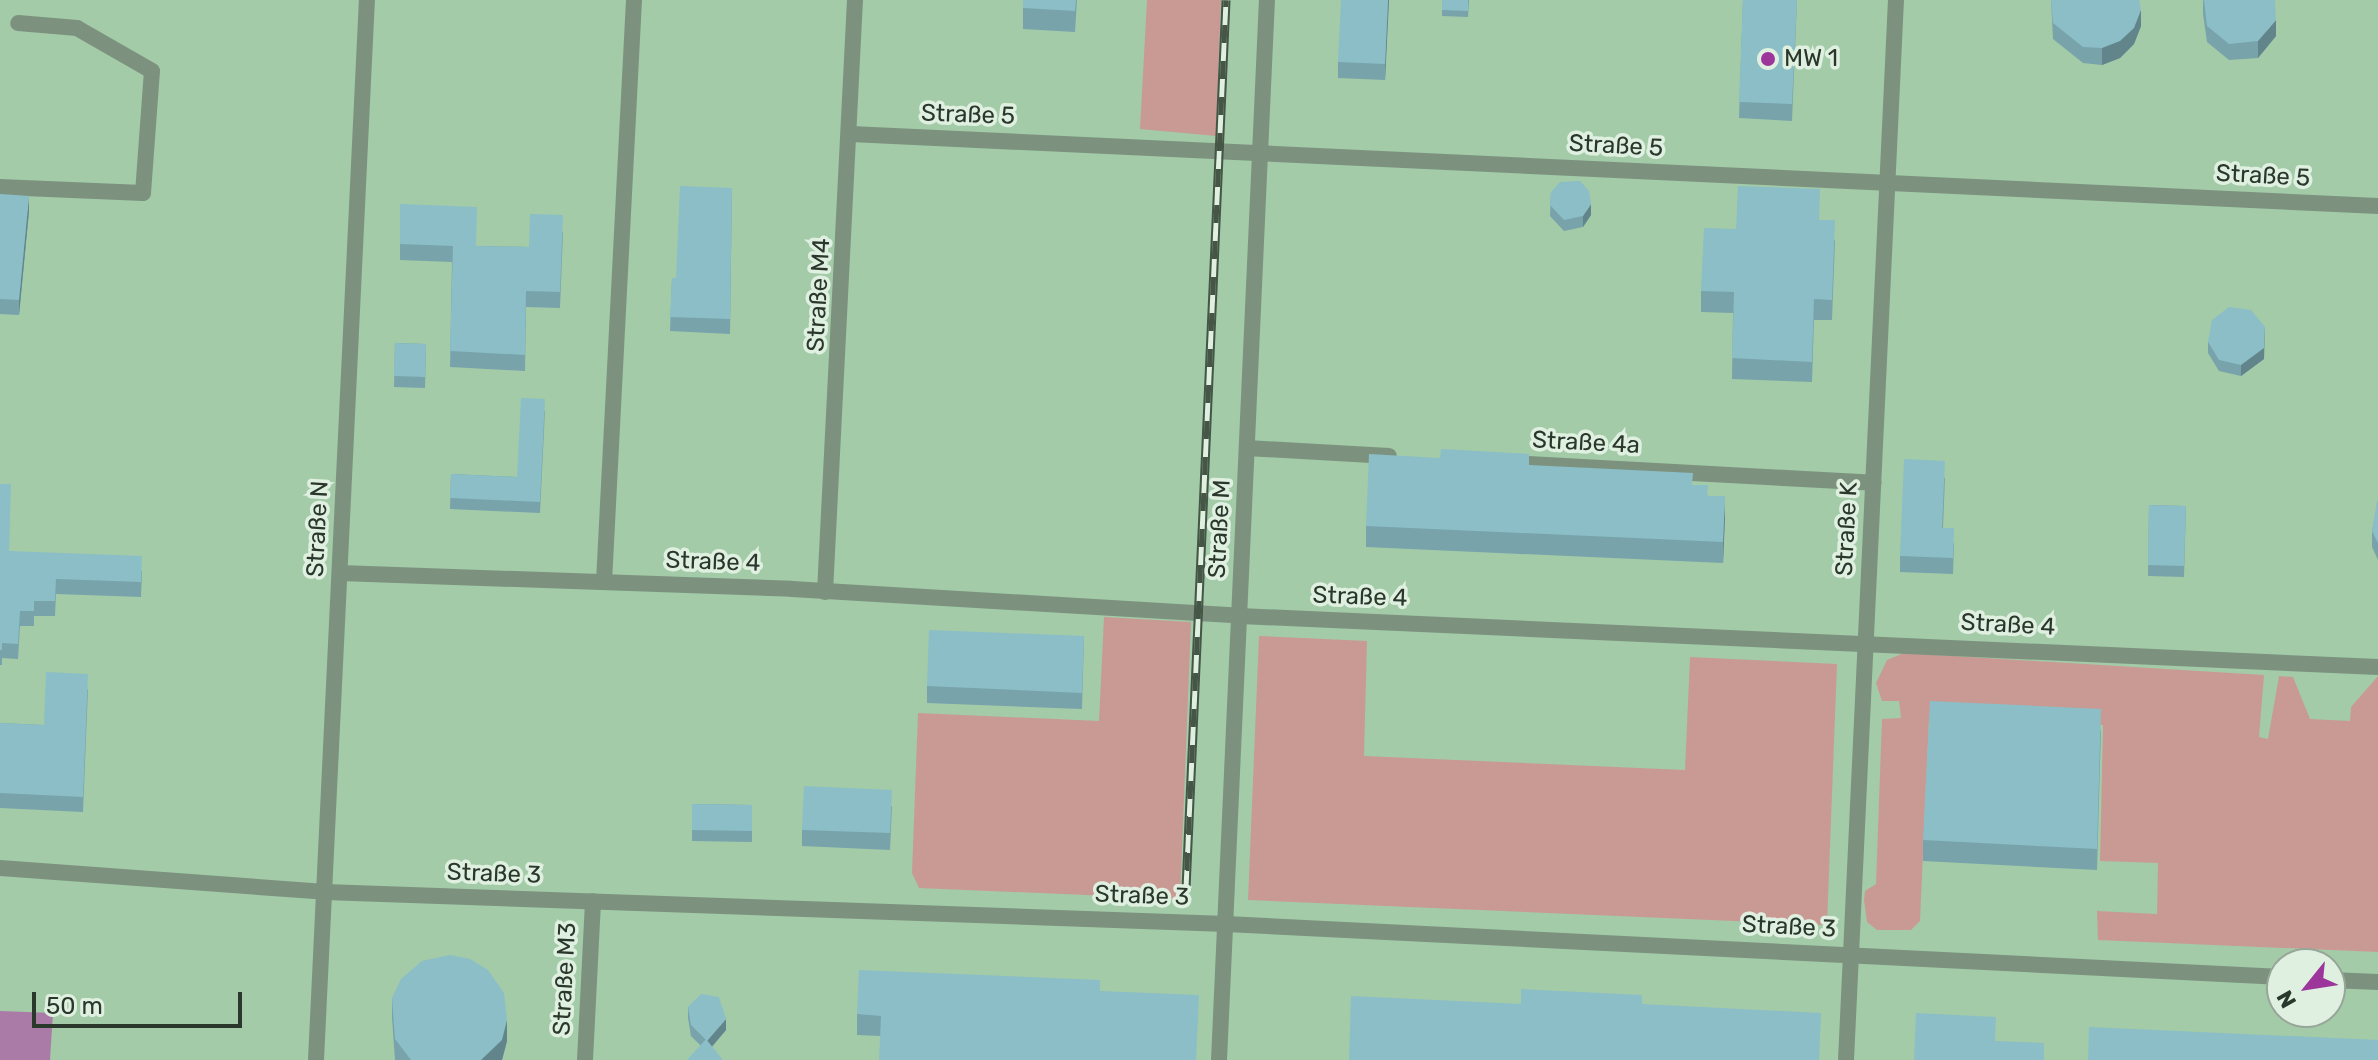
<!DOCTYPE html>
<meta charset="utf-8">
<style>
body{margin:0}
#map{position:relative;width:2378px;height:1060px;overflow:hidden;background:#b2d5b7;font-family:Rubik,sans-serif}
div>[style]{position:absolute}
.built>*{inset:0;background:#a3cba8}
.green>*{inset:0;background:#c99a93}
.water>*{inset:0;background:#aa7ba7}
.service>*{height:16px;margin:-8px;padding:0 8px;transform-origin:8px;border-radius:8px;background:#7c927f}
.rail>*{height:9px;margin-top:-4.5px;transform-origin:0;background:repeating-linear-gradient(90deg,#dff0e1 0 18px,#455647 0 36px);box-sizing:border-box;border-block:2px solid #455647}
.wall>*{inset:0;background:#78a3ab}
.shaded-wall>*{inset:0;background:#61858b}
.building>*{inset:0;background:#8bbec7}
.dots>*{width:22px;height:22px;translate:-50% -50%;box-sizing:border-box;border:4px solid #dff0e1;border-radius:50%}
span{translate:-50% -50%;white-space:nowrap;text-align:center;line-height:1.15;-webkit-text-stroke:7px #dff0e1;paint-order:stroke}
.poi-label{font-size:24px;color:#2a372b}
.left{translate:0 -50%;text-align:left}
.street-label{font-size:24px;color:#2a372b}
.north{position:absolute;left:2266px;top:948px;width:80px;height:80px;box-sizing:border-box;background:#dff0e1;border:2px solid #97a698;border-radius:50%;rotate:240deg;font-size:22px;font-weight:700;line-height:32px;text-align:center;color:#2a372b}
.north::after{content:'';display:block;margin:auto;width:28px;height:36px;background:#9d369b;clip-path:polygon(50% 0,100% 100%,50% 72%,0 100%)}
.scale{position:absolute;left:32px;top:992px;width:210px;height:36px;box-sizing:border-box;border:4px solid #2a372b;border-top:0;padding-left:10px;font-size:24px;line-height:28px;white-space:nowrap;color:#2a372b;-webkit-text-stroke:6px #dff0e1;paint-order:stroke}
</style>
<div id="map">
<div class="built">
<div style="clip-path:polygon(evenodd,0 0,2378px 0,2378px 1060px,0 1060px,0 0,2282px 964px,2330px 964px,2330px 1012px,2282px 1012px,2282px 964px)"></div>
</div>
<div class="green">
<div style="clip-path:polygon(1147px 0,1221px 0,1216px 136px,1140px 129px)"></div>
<div style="clip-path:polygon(1104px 617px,1191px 622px,1180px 899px,919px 888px,912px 873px,918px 713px,1099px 721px)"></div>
<div style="clip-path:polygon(1259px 636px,1367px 641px,1364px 756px,1685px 770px,1690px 657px,1837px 664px,1827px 925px,1248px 900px)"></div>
<div style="clip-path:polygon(1904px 653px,2264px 675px,2259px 737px,2268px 739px,2279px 676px,2293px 677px,2310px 719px,2350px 721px,2351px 707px,2378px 676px,2378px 952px,2098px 940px,2097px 911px,2157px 914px,2158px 863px,2100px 861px,2103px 725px,1929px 719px,1920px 921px,1911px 930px,1877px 930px,1867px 922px,1864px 900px,1865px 891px,1876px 884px,1882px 719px,1901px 718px,1899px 701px,1882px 701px,1876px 683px,1887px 660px)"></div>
</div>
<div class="water">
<div style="clip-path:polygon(0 1011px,53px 1013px,50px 1060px,0 1060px)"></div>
</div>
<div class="service">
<div style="left:851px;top:134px;width:1529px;rotate:2.7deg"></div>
<div style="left:0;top:187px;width:143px;rotate:2.4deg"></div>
<div style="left:143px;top:193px;width:122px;rotate:-85.8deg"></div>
<div style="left:152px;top:71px;width:86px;rotate:-150.2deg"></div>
<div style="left:77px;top:28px;width:59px;rotate:-175.2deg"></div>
<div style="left:1247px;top:448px;width:142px;rotate:3.2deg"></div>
<div style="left:1508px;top:463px;width:366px;rotate:3.1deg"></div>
<div style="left:340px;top:573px;width:452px;rotate:2deg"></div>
<div style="left:792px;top:589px;width:449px;rotate:3.4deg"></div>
<div style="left:1240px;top:616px;width:1139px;rotate:2.57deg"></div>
<div style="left:604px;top:582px;width:583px;rotate:-87.05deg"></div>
<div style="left:825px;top:592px;width:593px;rotate:-87.1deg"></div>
<div style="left:0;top:868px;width:326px;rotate:4.2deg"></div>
<div style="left:325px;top:892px;width:902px;rotate:2.03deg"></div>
<div style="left:1226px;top:924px;width:1057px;rotate:2.87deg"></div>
<div style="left:2330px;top:980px;width:48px;rotate:2.4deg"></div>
<div style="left:316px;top:1060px;width:1061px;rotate:-87.25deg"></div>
<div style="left:585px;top:1060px;width:159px;rotate:-87.1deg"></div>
<div style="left:1219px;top:1060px;width:1061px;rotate:-87.41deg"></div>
<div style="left:1846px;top:1060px;width:1061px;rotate:-87.3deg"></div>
</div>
<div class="rail">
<div style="left:1186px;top:888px;width:889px;rotate:-87.42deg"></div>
</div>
<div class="wall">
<div style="clip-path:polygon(1023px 0,1077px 0,1075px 32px,1023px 29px)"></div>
<div style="clip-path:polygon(1389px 0,1385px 80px,1338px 78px,1338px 62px)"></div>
<div style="clip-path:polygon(1442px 0,1469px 0,1468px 17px,1442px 16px)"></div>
<div style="clip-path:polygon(1743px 0,1797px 0,1792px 121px,1739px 118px)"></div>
<div style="clip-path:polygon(2051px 0,2139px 0,2141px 26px,2134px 44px,2120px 58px,2102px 65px,2083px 63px,2053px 39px)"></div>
<div style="clip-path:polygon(2203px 0,2276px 36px,2258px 58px,2229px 60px,2207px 42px,2203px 14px)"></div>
<div style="clip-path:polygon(732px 188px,730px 334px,670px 331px,672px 278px,676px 278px)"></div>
<div style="clip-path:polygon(1551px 192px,1591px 215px,1583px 227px,1564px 231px,1550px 216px)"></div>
<div style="clip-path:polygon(0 194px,29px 211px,19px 315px,0 314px)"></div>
<div style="clip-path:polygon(400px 204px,476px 246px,529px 247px,563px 232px,560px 308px,526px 307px,525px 371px,450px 367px,452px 262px,400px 260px)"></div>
<div style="clip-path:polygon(1819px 220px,1835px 241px,1832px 320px,1814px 320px,1812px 382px,1732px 379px,1733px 313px,1701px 312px,1701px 291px,1736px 229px)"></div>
<div style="clip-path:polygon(2208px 342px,2264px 359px,2241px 376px,2219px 371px,2208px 353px)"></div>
<div style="clip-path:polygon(395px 343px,426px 344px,425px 388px,394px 387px)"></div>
<div style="clip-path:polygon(545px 410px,540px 513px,450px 509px,451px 474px,517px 477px)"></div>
<div style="clip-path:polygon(1529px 465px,1693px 485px,1708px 496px,1725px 517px,1723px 563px,1366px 547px,1366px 526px)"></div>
<div style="clip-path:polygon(1945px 477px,1943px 528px,1954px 544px,1953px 574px,1900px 572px,1900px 556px)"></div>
<div style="clip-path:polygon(0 484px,9px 551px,142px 571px,141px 597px,56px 594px,55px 616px,34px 616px,34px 626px,20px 626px,18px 659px,2px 658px,2px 665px,0 665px)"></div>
<div style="clip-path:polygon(2378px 501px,2378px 560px,2372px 547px,2372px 531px)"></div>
<div style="clip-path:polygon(2149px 505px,2186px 506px,2184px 577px,2148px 576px)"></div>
<div style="clip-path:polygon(1084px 636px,1082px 709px,927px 703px,927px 686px)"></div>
<div style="clip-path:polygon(88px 689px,83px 812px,0 808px,0 723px,44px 725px)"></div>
<div style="clip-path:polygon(2101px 730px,2097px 870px,1923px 861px,1923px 840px)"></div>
<div style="clip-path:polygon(692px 804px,752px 805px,752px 842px,692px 841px)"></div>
<div style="clip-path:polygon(892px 806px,890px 850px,802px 846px,802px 830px)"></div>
<div style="clip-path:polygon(1100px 991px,1199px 1016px,880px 1036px,857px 1035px,857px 1014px)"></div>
<div style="clip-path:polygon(392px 998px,507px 1041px,502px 1060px,395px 1060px,392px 1018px)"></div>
<div style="clip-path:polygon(688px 1007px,726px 1030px,712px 1047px,700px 1045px,691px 1036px,688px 1018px)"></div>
</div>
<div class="shaded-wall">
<div style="clip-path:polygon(1388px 0,1389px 0,1385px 80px,1385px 64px)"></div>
<div style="clip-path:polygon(2141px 10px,2141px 26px,2134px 44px,2120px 58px,2102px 65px,2102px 48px)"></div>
<div style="clip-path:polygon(2276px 20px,2276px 36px,2258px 58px,2258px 41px)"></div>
<div style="clip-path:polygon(29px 196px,29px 211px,19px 315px,19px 300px)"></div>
<div style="clip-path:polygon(1591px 204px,1591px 215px,1583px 227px,1583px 216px)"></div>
<div style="clip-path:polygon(2265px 327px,2264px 359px,2241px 376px,2241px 365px)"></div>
<div style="clip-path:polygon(1725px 496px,1725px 517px,1723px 563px,1723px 542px)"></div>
<div style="clip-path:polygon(726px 1019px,726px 1030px,707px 1052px,707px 1041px)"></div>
<div style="clip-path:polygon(507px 1020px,507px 1041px,502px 1060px,481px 1060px)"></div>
</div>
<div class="building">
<div style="clip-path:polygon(1023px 0,1076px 0,1075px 11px,1023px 8px)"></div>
<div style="clip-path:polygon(1341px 0,1388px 0,1385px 64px,1338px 62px)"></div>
<div style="clip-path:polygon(1442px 0,1468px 0,1468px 11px,1442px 10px)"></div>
<div style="clip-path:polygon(1743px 0,1797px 0,1792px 104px,1739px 102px)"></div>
<div style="clip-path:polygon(2051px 0,2139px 0,2141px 10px,2134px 28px,2120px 41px,2102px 48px,2083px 47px,2053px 23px)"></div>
<div style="clip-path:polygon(2204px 0,2275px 0,2276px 20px,2258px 41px,2229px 44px,2207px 26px)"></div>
<div style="clip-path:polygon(1580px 181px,1589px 191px,1591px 204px,1583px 216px,1564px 220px,1550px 205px,1551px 192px,1560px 182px)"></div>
<div style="clip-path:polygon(680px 186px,732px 188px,730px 319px,670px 317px,672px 278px,676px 278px)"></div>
<div style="clip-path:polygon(1738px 186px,1820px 189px,1819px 220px,1835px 220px,1832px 300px,1814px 299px,1812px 362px,1732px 358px,1734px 292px,1701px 291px,1704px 228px,1736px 229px)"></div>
<div style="clip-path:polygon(0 194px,29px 196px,19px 300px,0 299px)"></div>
<div style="clip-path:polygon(400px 204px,477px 207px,476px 246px,529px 247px,530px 214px,563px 215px,560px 292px,526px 291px,525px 355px,450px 351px,453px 246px,400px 244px)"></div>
<div style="clip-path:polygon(2229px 307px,2251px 310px,2265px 327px,2264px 348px,2241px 365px,2219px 360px,2208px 342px,2212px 320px)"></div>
<div style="clip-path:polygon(395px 343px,426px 344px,425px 377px,394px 376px)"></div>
<div style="clip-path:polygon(521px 398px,545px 399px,540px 502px,450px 498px,451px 474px,517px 477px)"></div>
<div style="clip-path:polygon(1441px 449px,1529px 454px,1529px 465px,1693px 473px,1692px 485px,1708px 485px,1707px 496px,1725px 496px,1723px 542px,1366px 526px,1369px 454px,1440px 458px)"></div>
<div style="clip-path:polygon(1904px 459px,1945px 461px,1942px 528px,1954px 528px,1953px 558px,1900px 556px)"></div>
<div style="clip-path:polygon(0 484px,11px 484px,9px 551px,142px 556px,141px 582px,56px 579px,55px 601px,34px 601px,34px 611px,20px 611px,18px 644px,2px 643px,2px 650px,0 650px)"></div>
<div style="clip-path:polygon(2377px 501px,2378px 501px,2378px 543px,2372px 531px)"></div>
<div style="clip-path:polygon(2149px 505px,2186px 506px,2184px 566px,2148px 565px)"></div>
<div style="clip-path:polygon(929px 630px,1084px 636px,1082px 693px,927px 686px)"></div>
<div style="clip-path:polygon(46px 672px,88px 674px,83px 797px,0 793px,0 796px,0 723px,44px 725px)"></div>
<div style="clip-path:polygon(1930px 701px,2101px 709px,2097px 849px,1923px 840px)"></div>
<div style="clip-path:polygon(804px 786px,892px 790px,890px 833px,802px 830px)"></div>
<div style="clip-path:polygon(692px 804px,752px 805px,752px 831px,692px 830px)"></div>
<div style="clip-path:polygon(450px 955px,470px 959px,488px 970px,504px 993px,507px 1020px,502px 1040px,481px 1060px,411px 1060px,395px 1039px,392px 998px,401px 979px,422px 961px)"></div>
<div style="clip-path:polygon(859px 970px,1100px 980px,1100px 991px,1199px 995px,1196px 1060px,879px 1060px,881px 1016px,857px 1014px)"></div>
<div style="clip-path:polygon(1521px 989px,1642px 995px,1642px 1004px,1821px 1013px,1819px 1060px,1349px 1060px,1351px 996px,1521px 1004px)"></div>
<div style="clip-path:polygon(701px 994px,719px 997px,726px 1019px,707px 1041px,691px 1025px,688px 1007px)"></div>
<div style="clip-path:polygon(1916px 1013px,1996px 1017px,1995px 1041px,2044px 1043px,2044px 1060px,1914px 1060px)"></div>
<div style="clip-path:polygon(2089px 1027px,2378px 1040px,2378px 1060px,2088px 1060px)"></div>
<div style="clip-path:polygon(706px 1039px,723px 1060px,687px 1060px)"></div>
</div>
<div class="dots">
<div style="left:1768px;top:59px;background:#9d369b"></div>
</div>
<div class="poi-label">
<span class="left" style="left:1784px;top:59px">MW 1</span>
</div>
<div class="street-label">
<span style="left:968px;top:115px;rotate:2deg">Straße 5</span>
<span style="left:1616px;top:146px;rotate:3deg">Straße 5</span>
<span style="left:2263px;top:176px;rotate:3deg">Straße 5</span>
<span style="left:819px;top:295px;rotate:-87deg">Straße M4</span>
<span style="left:1586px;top:443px;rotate:3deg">Straße 4a</span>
<span style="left:318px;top:529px;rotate:-87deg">Straße N</span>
<span style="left:1220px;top:529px;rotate:-87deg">Straße M</span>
<span style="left:1847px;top:529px;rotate:-87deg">Straße K</span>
<span style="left:713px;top:562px;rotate:2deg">Straße 4</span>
<span style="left:1360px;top:597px;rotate:2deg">Straße 4</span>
<span style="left:2008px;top:625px;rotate:3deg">Straße 4</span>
<span style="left:494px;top:874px;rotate:2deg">Straße 3</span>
<span style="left:1142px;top:896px;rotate:2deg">Straße 3</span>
<span style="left:1789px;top:927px;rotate:3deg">Straße 3</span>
<span style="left:565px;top:979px;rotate:-87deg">Straße M3</span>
</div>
<div class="north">N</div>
<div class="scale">50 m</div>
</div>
